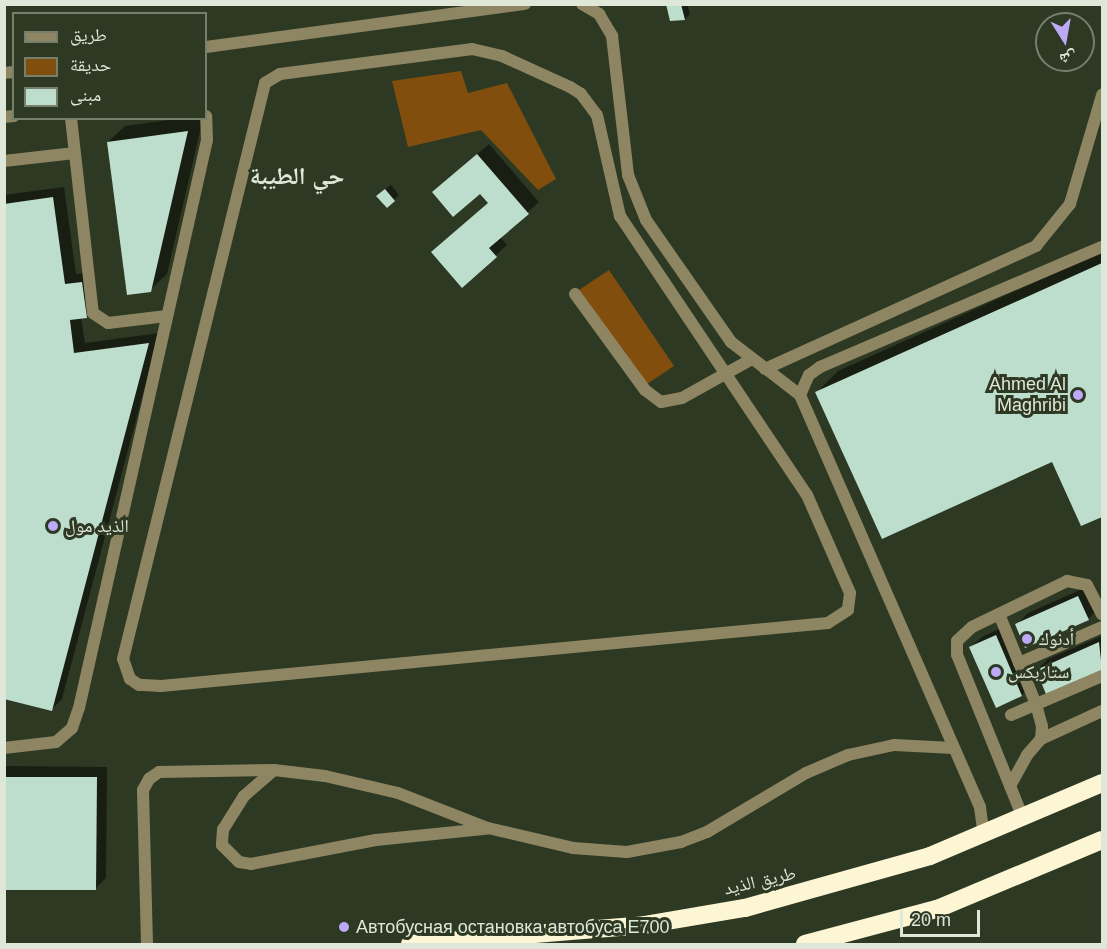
<!DOCTYPE html>
<meta charset="utf-8">
<style>
body{margin:0}
#map{position:relative;width:1107px;height:949px;overflow:hidden;background:#2e3923;font-family:Arial,"Noto Naskh Arabic",sans-serif}
div>[style]{position:absolute}
.green>*{inset:0;background:#814e0d}
.shadow>*{inset:0;background:#0007}
.building>*{inset:0;background:#bddecd}
.lane>*{height:12px;margin:-6px;padding:0 6px;transform-origin:6px;border-radius:6px;background:#8e8662}
.street>*{height:12px;margin:-6px;padding:0 6px;transform-origin:6px;border-radius:6px;background:#8e8662}
.highway>*{height:18px;margin:-9px;padding:0 9px;transform-origin:9px;border-radius:9px;background:#fdf6d4}
.dots>*{width:16px;height:16px;translate:-50% -50%;box-sizing:border-box;border:3px solid #2e3923;border-radius:50%}
span{translate:-50% -50%;white-space:nowrap;text-align:center;line-height:1.15;-webkit-text-stroke:6px #2e3923;paint-order:stroke}
.poi-label{font-size:18px;color:#dfe7d9}
.right{translate:-100% -50%;text-align:right}
.left{translate:0 -50%;text-align:left}
.street-label{font-size:18px;color:#dfe7d9}
.district-label{font-size:24px;color:#dfe7d9;font-weight:700}
.frame{position:absolute;inset:0;border:6px solid #dfe7d9;pointer-events:none}
.legend{position:absolute;left:12px;top:12px;width:195px;height:108px;box-sizing:border-box;background:#2e3923;border:2px solid #757f6c;margin:0;padding:8px 10px;list-style:none;font-size:18px;color:#dfe7d9}
.legend li{display:flex;align-items:center;gap:12px;height:30px}
.legend b{width:30px;border:2px solid #757f6c}
.north{position:absolute;left:1035px;top:12px;width:60px;height:60px;box-sizing:border-box;background:#2e3923;border:2px solid #757f6c;border-radius:50%;rotate:169deg;font-size:16px;font-weight:700;line-height:24px;text-align:center;color:#dfe7d9}
.north::after{content:'';display:block;margin:auto;width:21px;height:27px;background:#bcaaf6;clip-path:polygon(50% 0,100% 100%,50% 72%,0 100%)}
.scale{position:absolute;left:900px;top:910px;width:80px;height:27px;box-sizing:border-box;border:3px solid #dfe7d9;border-top:0;padding-left:8px;font-size:18px;line-height:21px;white-space:nowrap;color:#dfe7d9;-webkit-text-stroke:4px #2e3923;paint-order:stroke}
</style>
<div id="map">
<div class="green">
<div style="clip-path:polygon(461px 71px,468px 93px,507px 83px,556px 179px,538px 190px,481px 130px,408px 147px,392px 81px)"></div>
<div style="clip-path:polygon(609px 270px,674px 366px,644px 386px,579px 290px)"></div>
</div>
<div class="shadow">
<div style="clip-path:polygon(668px 4px,687px 4px,690px 14px,685px 19px)"></div>
<div style="clip-path:polygon(183px 118px,203px 118px,167px 274px,150px 290px,108px 142px,125px 126px)"></div>
<div style="clip-path:polygon(489px 144px,539px 202px,500px 237px,507px 245px,462px 286px,489px 202px,480px 192px,445px 182px)"></div>
<div style="clip-path:polygon(391px 185px,399px 195px,387px 206px,383px 191px)"></div>
<div style="clip-path:polygon(64px 187px,76px 274px,93px 272px,97px 306px,81px 317px,85px 343px,159px 333px,62px 699px,51px 710px,4px 697px,4px 195px)"></div>
<div style="clip-path:polygon(1102px 252px,1102px 515px,1082px 524px,1053px 460px,817px 392px,838px 371px)"></div>
<div style="clip-path:polygon(1089px 586px,1099px 608px,1088px 619px,1017px 624px,1028px 613px)"></div>
<div style="clip-path:polygon(1007px 625px,1033px 684px,1022px 695px,971px 647px,982px 637px)"></div>
<div style="clip-path:polygon(1102px 636px,1102px 668px,1047px 692px,1037px 670px,1048px 659px)"></div>
<div style="clip-path:polygon(4px 766px,107px 767px,106px 878px,95px 889px,4px 888px)"></div>
</div>
<div class="building">
<div style="clip-path:polygon(666px 4px,681px 4px,685px 20px,670px 21px)"></div>
<div style="clip-path:polygon(188px 131px,151px 292px,127px 295px,107px 142px)"></div>
<div style="clip-path:polygon(477px 154px,529px 214px,489px 248px,497px 257px,462px 288px,431px 252px,488px 203px,480px 194px,453px 217px,432px 192px)"></div>
<div style="clip-path:polygon(385px 189px,395px 201px,387px 208px,376px 196px)"></div>
<div style="clip-path:polygon(53px 197px,65px 284px,82px 282px,87px 318px,70px 320px,74px 353px,149px 343px,52px 711px,4px 699px,4px 204px)"></div>
<div style="clip-path:polygon(1102px 263px,1102px 517px,1081px 526px,1052px 462px,882px 539px,815px 392px)"></div>
<div style="clip-path:polygon(1078px 596px,1089px 620px,1025px 648px,1015px 624px)"></div>
<div style="clip-path:polygon(996px 635px,1022px 696px,996px 708px,969px 647px)"></div>
<div style="clip-path:polygon(1099px 642px,1102px 670px,1046px 694px,1036px 670px)"></div>
<div style="clip-path:polygon(4px 777px,97px 777px,96px 890px,4px 890px)"></div>
</div>
<div class="lane">
<div style="left:582px;top:4px;width:20px;rotate:30deg"></div>
<div style="left:599px;top:14px;width:26px;rotate:59deg"></div>
<div style="left:612px;top:36px;width:140px;rotate:83.4deg"></div>
<div style="left:628px;top:175px;width:48px;rotate:68.2deg"></div>
<div style="left:646px;top:220px;width:149px;rotate:55.1deg"></div>
<div style="left:731px;top:342px;width:87px;rotate:37.5deg"></div>
<div style="left:206px;top:47px;width:322px;rotate:-7.7deg"></div>
<div style="left:472px;top:49px;width:31px;rotate:13deg"></div>
<div style="left:502px;top:56px;width:75px;rotate:24.5deg"></div>
<div style="left:570px;top:87px;width:13px;rotate:32deg"></div>
<div style="left:581px;top:94px;width:26px;rotate:53deg"></div>
<div style="left:597px;top:115px;width:104px;rotate:77.2deg"></div>
<div style="left:620px;top:216px;width:336px;rotate:56.2deg"></div>
<div style="left:807px;top:495px;width:107px;rotate:66.3deg"></div>
<div style="left:850px;top:593px;width:17px;rotate:97deg"></div>
<div style="left:848px;top:610px;width:24px;rotate:147deg"></div>
<div style="left:828px;top:623px;width:670px;rotate:174.6deg"></div>
<div style="left:161px;top:686px;width:22px;rotate:-177deg"></div>
<div style="left:139px;top:685px;width:11px;rotate:-146deg"></div>
<div style="left:130px;top:679px;width:21px;rotate:-109deg"></div>
<div style="left:123px;top:659px;width:593px;rotate:-76.15deg"></div>
<div style="left:265px;top:83px;width:17px;rotate:-31deg"></div>
<div style="left:280px;top:74px;width:194px;rotate:-7.4deg"></div>
<div style="left:4px;top:73px;width:10px;rotate:-6deg"></div>
<div style="left:4px;top:117px;width:10px;rotate:-6deg"></div>
<div style="left:71px;top:118px;width:196px;rotate:83.6deg"></div>
<div style="left:93px;top:313px;width:18px;rotate:34deg"></div>
<div style="left:108px;top:323px;width:59px;rotate:-6.8deg"></div>
<div style="left:4px;top:161px;width:71px;rotate:-6.4deg"></div>
<div style="left:575px;top:294px;width:119px;rotate:53.9deg"></div>
<div style="left:645px;top:390px;width:20px;rotate:37deg"></div>
<div style="left:661px;top:402px;width:21px;rotate:-11deg"></div>
<div style="left:682px;top:398px;width:80px;rotate:-29.1deg"></div>
<div style="left:765px;top:369px;width:298px;rotate:-24.4deg"></div>
<div style="left:1036px;top:246px;width:54px;rotate:-51deg"></div>
<div style="left:1070px;top:204px;width:114px;rotate:-73.6deg"></div>
<div style="left:999px;top:614px;width:97px;rotate:67.7deg"></div>
<div style="left:1036px;top:704px;width:23px;rotate:75deg"></div>
<div style="left:1042px;top:726px;width:13px;rotate:94deg"></div>
<div style="left:1019px;top:663px;width:90px;rotate:-23.4deg"></div>
<div style="left:1011px;top:715px;width:99px;rotate:-23.2deg"></div>
<div style="left:4px;top:748px;width:52px;rotate:-6.6deg"></div>
<div style="left:56px;top:742px;width:21px;rotate:-41deg"></div>
<div style="left:72px;top:728px;width:21px;rotate:-71deg"></div>
<div style="left:79px;top:708px;width:582px;rotate:-77.3deg"></div>
<div style="left:207px;top:140px;width:24px;rotate:-92deg"></div>
<div style="left:1010px;top:786px;width:35px;rotate:-61deg"></div>
<div style="left:1027px;top:755px;width:21px;rotate:-49deg"></div>
<div style="left:1041px;top:739px;width:67px;rotate:-24.7deg"></div>
<div style="left:1023px;top:818px;width:176px;rotate:-112deg"></div>
<div style="left:957px;top:655px;width:14px;rotate:-90deg"></div>
<div style="left:957px;top:641px;width:21px;rotate:-43deg"></div>
<div style="left:972px;top:627px;width:106px;rotate:-25.8deg"></div>
<div style="left:1067px;top:581px;width:20px;rotate:11deg"></div>
<div style="left:1087px;top:585px;width:33px;rotate:63deg"></div>
<div style="left:984px;top:836px;width:29px;rotate:-98deg"></div>
<div style="left:980px;top:807px;width:450px;rotate:-113.6deg"></div>
<div style="left:800px;top:395px;width:22px;rotate:-66deg"></div>
<div style="left:809px;top:375px;width:14px;rotate:-36deg"></div>
<div style="left:820px;top:367px;width:306px;rotate:-23.1deg"></div>
</div>
<div class="street">
<div style="left:274px;top:770px;width:40px;rotate:139deg"></div>
<div style="left:244px;top:796px;width:39px;rotate:122deg"></div>
<div style="left:223px;top:829px;width:16px;rotate:94deg"></div>
<div style="left:222px;top:845px;width:24px;rotate:45deg"></div>
<div style="left:239px;top:862px;width:12px;rotate:9deg"></div>
<div style="left:251px;top:864px;width:127px;rotate:-10.9deg"></div>
<div style="left:376px;top:840px;width:110px;rotate:-5.8deg"></div>
<div style="left:147px;top:944px;width:154px;rotate:-91.5deg"></div>
<div style="left:143px;top:790px;width:13px;rotate:-61deg"></div>
<div style="left:149px;top:779px;width:12px;rotate:-35deg"></div>
<div style="left:159px;top:772px;width:115px;rotate:-1deg"></div>
<div style="left:274px;top:770px;width:51px;rotate:6.7deg"></div>
<div style="left:325px;top:776px;width:75px;rotate:13.1deg"></div>
<div style="left:398px;top:793px;width:97px;rotate:21.3deg"></div>
<div style="left:488px;top:828px;width:87px;rotate:13.2deg"></div>
<div style="left:573px;top:848px;width:54px;rotate:4.2deg"></div>
<div style="left:627px;top:852px;width:55px;rotate:-10.5deg"></div>
<div style="left:681px;top:842px;width:28px;rotate:-21deg"></div>
<div style="left:707px;top:832px;width:115px;rotate:-30.8deg"></div>
<div style="left:806px;top:773px;width:46px;rotate:-23.2deg"></div>
<div style="left:848px;top:755px;width:47px;rotate:-12.3deg"></div>
<div style="left:894px;top:745px;width:60px;rotate:2.9deg"></div>
</div>
<div class="highway">
<div style="left:410px;top:944px;width:235px;rotate:-4.6deg"></div>
<div style="left:644px;top:925px;width:102px;rotate:-9.6deg"></div>
<div style="left:745px;top:908px;width:192px;rotate:-15.7deg"></div>
<div style="left:930px;top:856px;width:187px;rotate:-23deg"></div>
<div style="left:805px;top:944px;width:137px;rotate:-14.9deg"></div>
<div style="left:937px;top:909px;width:179px;rotate:-22.7deg"></div>
</div>
<div class="dots">
<div style="left:1078px;top:395px;background:#bcaaf6"></div>
<div style="left:53px;top:526px;background:#bcaaf6"></div>
<div style="left:1027px;top:639px;background:#bcaaf6"></div>
<div style="left:996px;top:672px;background:#bcaaf6"></div>
<div style="left:344px;top:927px;background:#bcaaf6"></div>
</div>
<div class="poi-label">
<span class="right" style="left:1066px;top:395px">Ahmed Al<br>Maghribi</span>
<span class="left" style="left:65px;top:526px">الذيد مول</span>
<span class="left" style="left:1039px;top:639px">أدنوك</span>
<span class="left" style="left:1008px;top:672px">ستاربكس</span>
<span class="left" style="left:356px;top:927px">Автобусная остановка автобуса Е700</span>
</div>
<div class="street-label">
<span style="left:760px;top:881px;rotate:-13deg">طريق الذيد</span>
</div>
<div class="district-label">
<span style="left:297px;top:176px">حي الطيبة</span>
</div>
<div class="frame"></div>
<ul class="legend">
<li><b style="height:8px;background:#8e8662"></b>طريق</li>
<li><b style="height:16px;background:#814e0d"></b>حديقة</li>
<li><b style="height:16px;background:#bddecd"></b>مبنى</li>
</ul>
<div class="north">ش</div>
<div class="scale">20 m</div>
</div>
